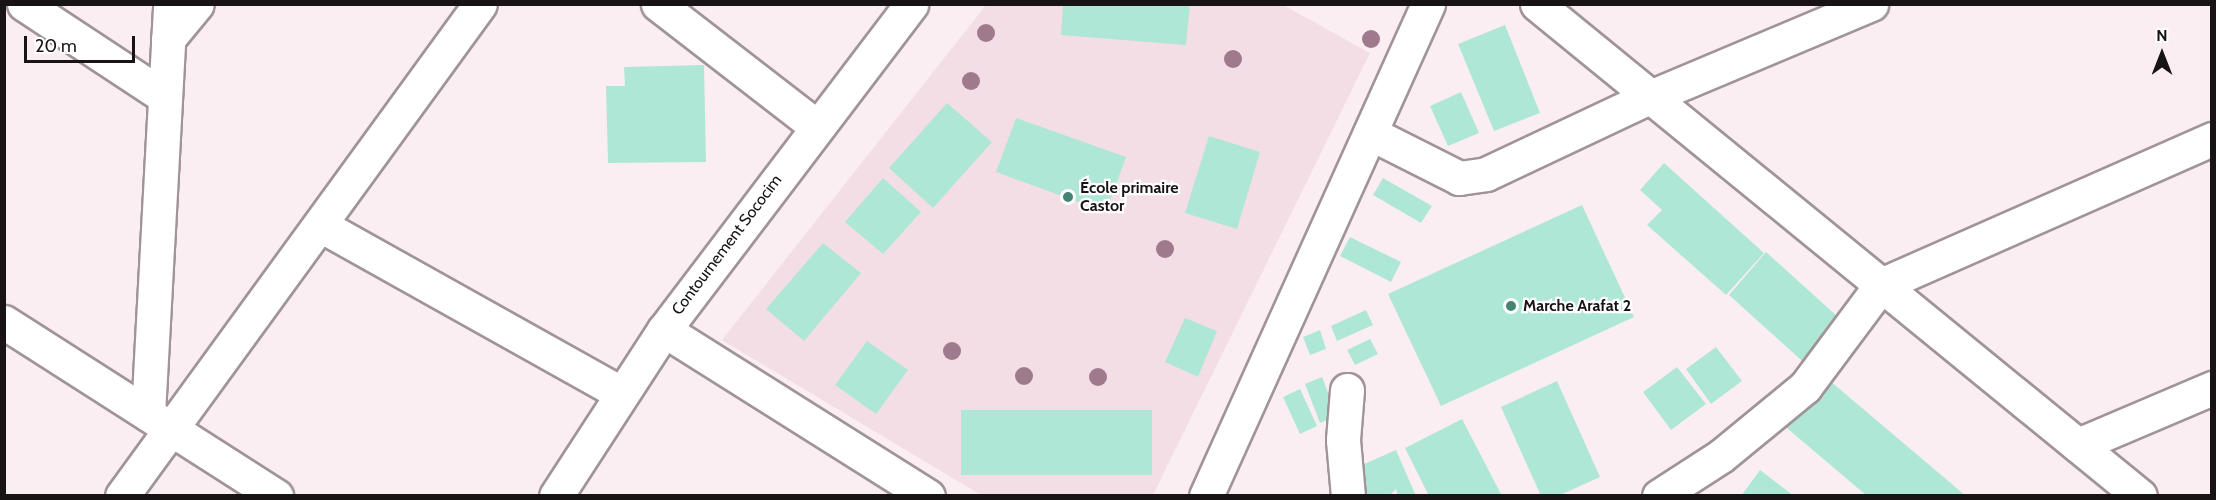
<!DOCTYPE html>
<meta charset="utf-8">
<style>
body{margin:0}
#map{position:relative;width:2216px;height:500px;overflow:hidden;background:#fbeef3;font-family:Cabin,sans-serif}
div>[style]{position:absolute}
.built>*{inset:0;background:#f3dee6}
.building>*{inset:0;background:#afe7d7}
.roads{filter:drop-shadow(2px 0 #a09499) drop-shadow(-2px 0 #a09499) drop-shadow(0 2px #a09499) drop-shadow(0 -2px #a09499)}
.minor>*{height:33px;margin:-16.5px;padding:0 16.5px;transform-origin:16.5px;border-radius:16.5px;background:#fff}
.trees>*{width:18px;height:18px;margin:-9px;border-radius:50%;background:#9f798c}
.dots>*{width:16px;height:16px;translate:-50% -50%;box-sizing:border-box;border:3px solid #fff;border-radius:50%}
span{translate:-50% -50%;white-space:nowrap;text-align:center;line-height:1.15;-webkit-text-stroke:4.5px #fff;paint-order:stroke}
.poi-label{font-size:16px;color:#181415;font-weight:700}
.left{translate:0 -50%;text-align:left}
.street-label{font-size:16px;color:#181415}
.frame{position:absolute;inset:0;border:6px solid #181415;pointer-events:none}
.north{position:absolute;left:2132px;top:24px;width:60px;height:60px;-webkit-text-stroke:4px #fff;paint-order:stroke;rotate:0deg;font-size:16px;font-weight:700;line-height:24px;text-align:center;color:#181415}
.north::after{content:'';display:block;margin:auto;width:21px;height:27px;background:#181415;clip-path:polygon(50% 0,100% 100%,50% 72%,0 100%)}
.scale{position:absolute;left:24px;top:36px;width:111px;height:27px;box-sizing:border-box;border:3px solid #181415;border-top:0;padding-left:8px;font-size:18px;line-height:21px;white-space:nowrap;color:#181415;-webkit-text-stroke:4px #fff;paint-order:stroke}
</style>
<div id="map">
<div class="built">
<div style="clip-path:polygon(986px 5px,1283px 5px,1370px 53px,1153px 495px,981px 495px,722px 340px)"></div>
</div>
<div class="building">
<div style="clip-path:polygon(1063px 4px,1190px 4px,1186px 45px,1061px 35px)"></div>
<div style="clip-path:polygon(1505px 25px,1540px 113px,1494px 131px,1458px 44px)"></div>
<div style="clip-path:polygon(704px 65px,706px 162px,608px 163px,606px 86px,625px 86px,624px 67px)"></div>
<div style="clip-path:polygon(1461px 92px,1479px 133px,1448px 146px,1430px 106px)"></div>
<div style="clip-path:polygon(947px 103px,992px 142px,933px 208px,889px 168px)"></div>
<div style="clip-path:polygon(1016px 118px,1126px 157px,1106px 212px,996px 172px)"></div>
<div style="clip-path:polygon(1209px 136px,1260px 152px,1237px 229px,1185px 213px)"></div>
<div style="clip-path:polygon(1664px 163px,1764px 253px,1726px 295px,1647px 225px,1662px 210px,1640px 190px)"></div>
<div style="clip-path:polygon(883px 178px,921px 212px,883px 254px,845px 222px)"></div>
<div style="clip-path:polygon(1383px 178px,1432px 206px,1421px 223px,1373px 195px)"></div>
<div style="clip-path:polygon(1582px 205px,1634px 317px,1441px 406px,1388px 294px)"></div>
<div style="clip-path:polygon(1350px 237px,1401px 262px,1391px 282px,1340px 256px)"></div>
<div style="clip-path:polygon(823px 243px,861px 273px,804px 341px,766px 309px)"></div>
<div style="clip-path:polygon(1766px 252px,1848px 326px,1810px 368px,1729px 295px)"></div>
<div style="clip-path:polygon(1366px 310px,1373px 325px,1337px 341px,1331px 326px)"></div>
<div style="clip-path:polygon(1185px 318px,1217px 331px,1198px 377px,1165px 362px)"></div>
<div style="clip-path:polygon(1320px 330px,1326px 349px,1310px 355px,1303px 337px)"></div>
<div style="clip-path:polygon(1370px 339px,1378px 354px,1355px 365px,1347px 350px)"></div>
<div style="clip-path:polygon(867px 341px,908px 370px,876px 414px,835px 385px)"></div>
<div style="clip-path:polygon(1716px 347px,1742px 381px,1711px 404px,1686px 369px)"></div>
<div style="clip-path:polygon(1677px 367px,1706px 404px,1671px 430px,1643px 392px)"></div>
<div style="clip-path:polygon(1823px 375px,1966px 496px,1867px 496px,1781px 423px)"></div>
<div style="clip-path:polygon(1322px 377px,1337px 416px,1320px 423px,1305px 384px)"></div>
<div style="clip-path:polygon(1557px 381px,1600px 477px,1558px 496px,1541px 496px,1501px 407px)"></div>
<div style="clip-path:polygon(1300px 389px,1317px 426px,1300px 434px,1283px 397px)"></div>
<div style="clip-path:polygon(961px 410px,1152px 410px,1152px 475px,961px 475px)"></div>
<div style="clip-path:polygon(1462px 419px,1502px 496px,1429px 496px,1405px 448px)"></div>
<div style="clip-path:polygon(1396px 450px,1416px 496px,1398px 496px,1396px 489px,1389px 496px,1365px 496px,1353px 469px)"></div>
<div style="clip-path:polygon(1760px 470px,1794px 496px,1741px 496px)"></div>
</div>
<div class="roads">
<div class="minor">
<div style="left:24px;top:4px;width:169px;rotate:33.4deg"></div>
<div style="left:658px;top:4px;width:200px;rotate:37.7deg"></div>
<div style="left:1537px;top:4px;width:778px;rotate:39.21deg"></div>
<div style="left:168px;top:39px;width:45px;rotate:-50.4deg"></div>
<div style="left:1370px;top:133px;width:100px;rotate:26.8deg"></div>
<div style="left:1459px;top:178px;width:27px;rotate:-8deg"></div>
<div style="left:1486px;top:174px;width:181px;rotate:-25.2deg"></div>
<div style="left:1650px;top:97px;width:240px;rotate:-22.8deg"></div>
<div style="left:320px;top:225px;width:345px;rotate:29.2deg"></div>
<div style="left:4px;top:322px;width:323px;rotate:32.6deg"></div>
<div style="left:664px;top:330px;width:312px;rotate:32.2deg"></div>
<div style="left:1347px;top:390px;width:50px;rotate:94.6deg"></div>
<div style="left:1343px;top:440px;width:56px;rotate:84.9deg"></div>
<div style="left:148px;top:414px;width:411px;rotate:-86.9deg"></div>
<div style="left:2078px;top:445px;width:146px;rotate:-23deg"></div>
<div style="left:122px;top:496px;width:608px;rotate:-53.96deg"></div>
<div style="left:556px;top:496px;width:198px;rotate:-57deg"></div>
<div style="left:664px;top:330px;width:409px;rotate:-52.8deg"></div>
<div style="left:1206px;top:496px;width:540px;rotate:-65.71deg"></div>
<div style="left:1659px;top:496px;width:74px;rotate:-32.8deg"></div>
<div style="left:1721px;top:456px;width:109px;rotate:-39.4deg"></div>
<div style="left:1805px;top:387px;width:127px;rotate:-53.3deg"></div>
<div style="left:1881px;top:285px;width:362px;rotate:-23.8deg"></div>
</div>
</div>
<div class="trees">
<div style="left:986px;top:33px"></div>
<div style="left:1371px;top:39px"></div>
<div style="left:1233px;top:59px"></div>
<div style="left:971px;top:81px"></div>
<div style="left:1165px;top:249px"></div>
<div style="left:952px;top:351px"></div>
<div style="left:1024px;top:376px"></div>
<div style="left:1098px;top:377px"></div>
</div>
<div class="dots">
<div style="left:1068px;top:197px;background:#438473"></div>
<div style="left:1511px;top:306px;background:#438473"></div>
</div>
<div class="poi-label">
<span class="left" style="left:1080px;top:197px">École primaire<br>Castor</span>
<span class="left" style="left:1523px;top:306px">Marche Arafat 2</span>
</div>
<div class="street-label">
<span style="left:727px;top:245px;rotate:-53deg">Contournement Sococim</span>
</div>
<div class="frame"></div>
<div class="north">N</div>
<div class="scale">20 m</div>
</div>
